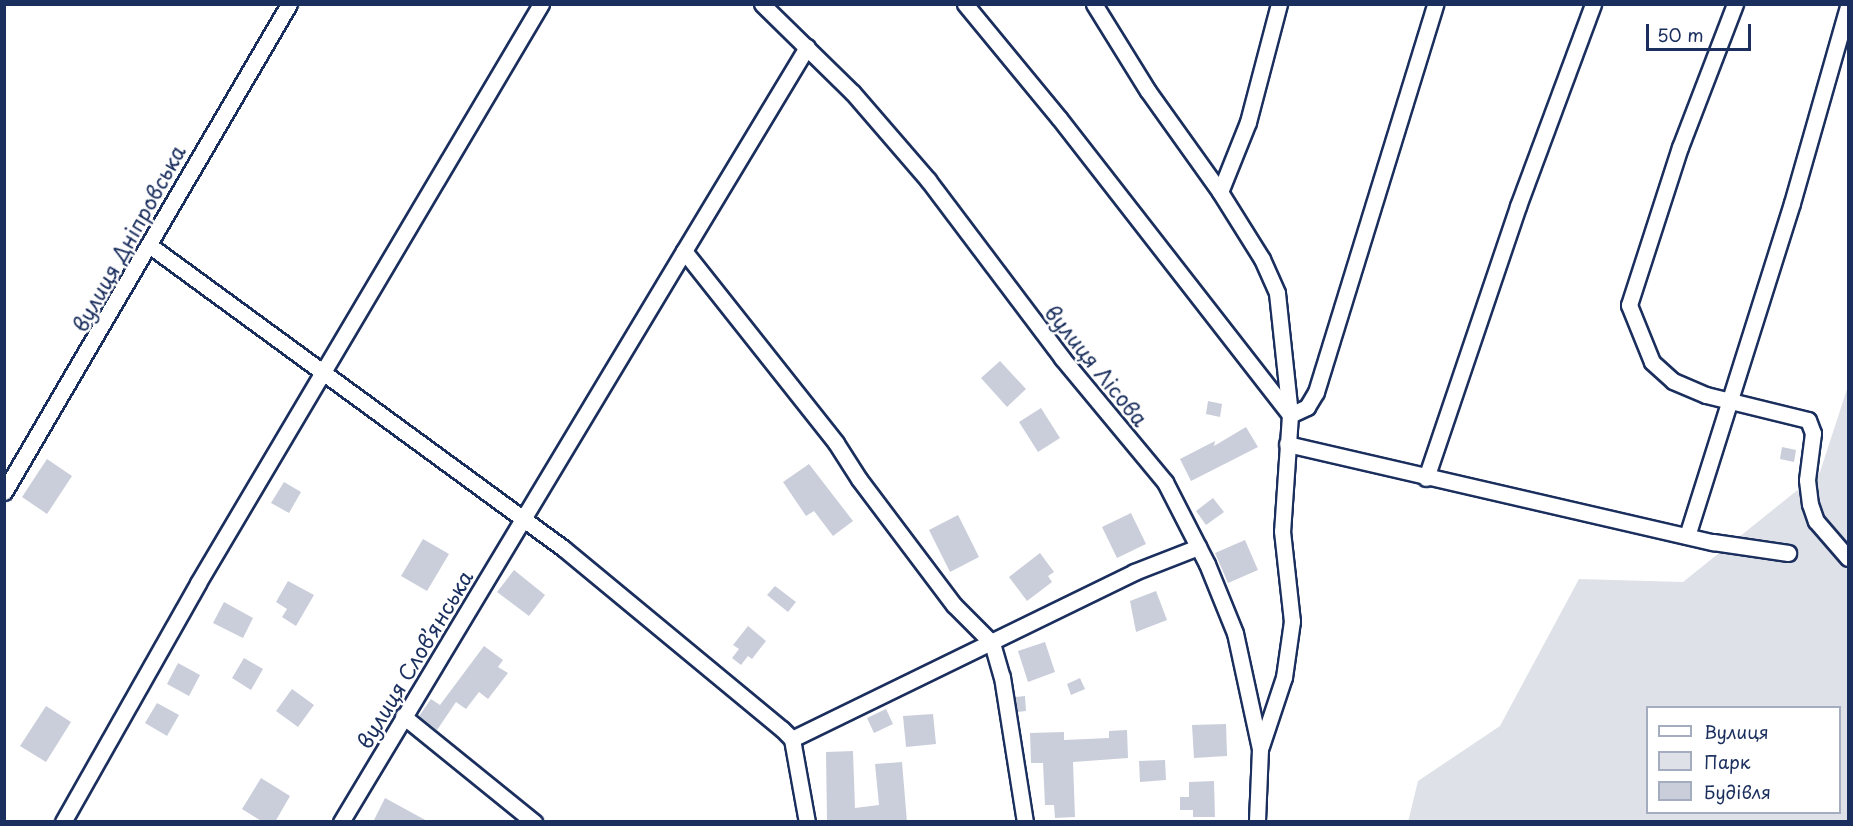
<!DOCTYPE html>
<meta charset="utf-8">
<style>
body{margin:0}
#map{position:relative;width:1853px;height:826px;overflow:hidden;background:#fff;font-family:"Playpen Sans",sans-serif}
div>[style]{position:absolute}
.green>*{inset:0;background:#dee1e7}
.building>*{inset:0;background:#caceda}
.roads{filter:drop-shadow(2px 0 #1b2f5e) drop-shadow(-2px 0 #1b2f5e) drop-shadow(0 2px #1b2f5e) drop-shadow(0 -2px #1b2f5e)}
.minor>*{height:15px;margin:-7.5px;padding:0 7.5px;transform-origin:7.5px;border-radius:7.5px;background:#fff}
span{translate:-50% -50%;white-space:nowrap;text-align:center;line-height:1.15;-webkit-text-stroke:5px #fff;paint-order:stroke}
.street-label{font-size:21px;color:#1b2f5e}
.frame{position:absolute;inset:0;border:6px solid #1b2f5e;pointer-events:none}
.legend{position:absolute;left:1646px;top:706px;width:195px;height:108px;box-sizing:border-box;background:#fff;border:2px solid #a4acbf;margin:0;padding:8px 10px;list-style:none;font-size:18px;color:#1b2f5e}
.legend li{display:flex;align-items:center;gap:12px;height:30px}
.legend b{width:30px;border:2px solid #a4acbf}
.scale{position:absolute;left:1646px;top:24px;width:105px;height:27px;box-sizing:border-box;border:3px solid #1b2f5e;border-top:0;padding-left:8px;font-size:18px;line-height:21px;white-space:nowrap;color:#1b2f5e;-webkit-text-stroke:4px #fff;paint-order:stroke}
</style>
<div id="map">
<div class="green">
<div style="clip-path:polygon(evenodd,1848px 386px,1848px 821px,1408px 822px,1418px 781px,1500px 726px,1579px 579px,1683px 582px,1820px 472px,1848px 386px,1648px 708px,1840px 708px,1840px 812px,1648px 812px,1648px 708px)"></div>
</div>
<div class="building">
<div style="clip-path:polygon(1000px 361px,1026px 389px,1007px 407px,981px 378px)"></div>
<div style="clip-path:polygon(1208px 401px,1222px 404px,1220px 417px,1206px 414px)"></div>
<div style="clip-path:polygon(1041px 408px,1060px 438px,1038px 452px,1019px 422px)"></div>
<div style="clip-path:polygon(1246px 427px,1258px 447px,1191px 481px,1180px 459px,1215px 441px,1214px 446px)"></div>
<div style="clip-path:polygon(1782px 447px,1796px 450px,1794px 462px,1780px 459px)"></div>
<div style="clip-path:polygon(47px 459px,72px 476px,47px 514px,22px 497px)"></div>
<div style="clip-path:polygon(809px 464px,853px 521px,833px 536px,814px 511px,806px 516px,783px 482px)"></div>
<div style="clip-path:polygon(284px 482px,301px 492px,289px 513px,271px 503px)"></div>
<div style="clip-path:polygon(1213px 498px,1224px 512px,1206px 525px,1196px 511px)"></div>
<div style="clip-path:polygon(1131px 513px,1146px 544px,1117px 558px,1102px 527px)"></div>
<div style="clip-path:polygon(958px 515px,979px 557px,950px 572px,929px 530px)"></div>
<div style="clip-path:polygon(423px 539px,449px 554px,427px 591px,401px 576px)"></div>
<div style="clip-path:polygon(1245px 540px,1258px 570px,1228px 583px,1215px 553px)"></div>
<div style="clip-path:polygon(1040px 553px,1054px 572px,1048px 576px,1052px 582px,1027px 601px,1009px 577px)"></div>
<div style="clip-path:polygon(514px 570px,545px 595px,529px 616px,497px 592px)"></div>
<div style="clip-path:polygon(288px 581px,314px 595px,296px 626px,282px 617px,287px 609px,276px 602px)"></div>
<div style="clip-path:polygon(775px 586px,796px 602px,788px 612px,767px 595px)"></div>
<div style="clip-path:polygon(1156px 591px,1167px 620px,1136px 632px,1130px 601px)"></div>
<div style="clip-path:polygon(224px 602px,253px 618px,243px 638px,213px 623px)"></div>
<div style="clip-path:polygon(748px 626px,766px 641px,752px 659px,748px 656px,741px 665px,732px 658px,739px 649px,733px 645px)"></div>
<div style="clip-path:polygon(1045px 642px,1055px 672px,1028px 682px,1018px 651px)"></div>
<div style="clip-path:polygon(484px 646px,503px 660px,498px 667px,508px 673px,488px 699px,479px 692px,466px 709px,456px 702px,437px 730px,419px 716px,431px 699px,440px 705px)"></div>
<div style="clip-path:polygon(244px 658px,263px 669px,251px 690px,232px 678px)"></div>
<div style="clip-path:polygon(178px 663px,200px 675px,189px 696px,167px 684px)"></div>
<div style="clip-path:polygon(1080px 678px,1085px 689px,1071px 695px,1067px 684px)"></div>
<div style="clip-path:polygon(292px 689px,314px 705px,298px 727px,276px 711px)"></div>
<div style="clip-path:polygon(1025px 696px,1026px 711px,1017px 712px,1015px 697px)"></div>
<div style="clip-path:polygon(157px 703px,179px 715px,167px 736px,145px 723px)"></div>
<div style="clip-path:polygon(46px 706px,71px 722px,46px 762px,20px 746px)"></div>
<div style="clip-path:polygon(886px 709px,893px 724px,874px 733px,867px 718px)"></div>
<div style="clip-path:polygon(933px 714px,936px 744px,906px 747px,903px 716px)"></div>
<div style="clip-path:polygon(1226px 724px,1227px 756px,1194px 758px,1192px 725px)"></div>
<div style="clip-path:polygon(1127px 730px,1128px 758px,1073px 762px,1075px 817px,1055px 818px,1054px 805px,1045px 805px,1043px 763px,1031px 763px,1030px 733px,1064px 732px,1064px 740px,1109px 738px,1109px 731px)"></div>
<div style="clip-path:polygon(853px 751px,855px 808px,879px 805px,875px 764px,902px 762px,907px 822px,827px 822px,826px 752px)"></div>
<div style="clip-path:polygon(1165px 760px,1166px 780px,1140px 782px,1139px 761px)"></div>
<div style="clip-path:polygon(261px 778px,290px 796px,275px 822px,263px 822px,242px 809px)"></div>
<div style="clip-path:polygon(1214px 781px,1215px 817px,1193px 817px,1193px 810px,1180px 810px,1180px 797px,1189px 797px,1189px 782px)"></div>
<div style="clip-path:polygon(385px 798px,429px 822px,373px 822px)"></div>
</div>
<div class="roads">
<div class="minor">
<div style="left:762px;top:4px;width:127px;rotate:44.4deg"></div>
<div style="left:853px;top:93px;width:115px;rotate:49.2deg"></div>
<div style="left:928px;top:180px;width:223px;rotate:53deg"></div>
<div style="left:1062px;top:358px;width:161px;rotate:50.3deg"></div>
<div style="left:1165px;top:482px;width:92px;rotate:62.9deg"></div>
<div style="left:1207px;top:564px;width:74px;rotate:67.9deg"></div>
<div style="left:1235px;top:633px;width:119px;rotate:77.8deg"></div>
<div style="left:1260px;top:749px;width:73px;rotate:92.4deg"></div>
<div style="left:965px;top:4px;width:148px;rotate:50.5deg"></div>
<div style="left:1059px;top:118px;width:376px;rotate:52.1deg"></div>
<div style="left:1290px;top:415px;width:19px;rotate:-25deg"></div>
<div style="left:1307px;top:407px;width:17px;rotate:-59deg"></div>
<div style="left:1316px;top:392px;width:406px;rotate:-72.9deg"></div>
<div style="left:1094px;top:4px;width:102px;rotate:58.2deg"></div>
<div style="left:1148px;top:91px;width:124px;rotate:54.5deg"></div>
<div style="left:1220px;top:192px;width:79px;rotate:57.9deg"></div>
<div style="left:1262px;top:259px;width:37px;rotate:66deg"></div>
<div style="left:1277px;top:293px;width:123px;rotate:83.9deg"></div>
<div style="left:1290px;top:415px;width:116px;rotate:93.9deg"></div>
<div style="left:1282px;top:531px;width:91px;rotate:83.7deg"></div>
<div style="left:1292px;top:621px;width:57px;rotate:98.1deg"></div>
<div style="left:1284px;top:677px;width:73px;rotate:108.4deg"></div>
<div style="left:1735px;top:4px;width:153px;rotate:111deg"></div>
<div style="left:1680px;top:147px;width:166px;rotate:107.9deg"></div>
<div style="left:1629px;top:305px;width:61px;rotate:68deg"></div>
<div style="left:1652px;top:362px;width:28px;rotate:42deg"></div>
<div style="left:1673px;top:381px;width:36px;rotate:23deg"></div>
<div style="left:1706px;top:395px;width:105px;rotate:13.8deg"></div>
<div style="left:1808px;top:420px;width:14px;rotate:69deg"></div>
<div style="left:1813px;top:433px;width:47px;rotate:97.3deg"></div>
<div style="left:1807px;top:480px;width:24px;rotate:83deg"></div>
<div style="left:1810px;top:504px;width:18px;rotate:71deg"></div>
<div style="left:1816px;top:521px;width:49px;rotate:49.1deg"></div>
<div style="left:807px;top:47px;width:238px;rotate:121.1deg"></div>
<div style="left:684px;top:251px;width:245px;rotate:51.6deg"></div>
<div style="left:836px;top:443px;width:43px;rotate:57.4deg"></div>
<div style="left:859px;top:479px;width:158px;rotate:53deg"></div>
<div style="left:954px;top:605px;width:54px;rotate:45deg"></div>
<div style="left:992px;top:643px;width:35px;rotate:74deg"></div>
<div style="left:1002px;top:677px;width:147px;rotate:81deg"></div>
<div style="left:1220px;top:192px;width:75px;rotate:-68.2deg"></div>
<div style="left:1248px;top:122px;width:122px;rotate:-75.3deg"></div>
<div style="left:149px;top:245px;width:513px;rotate:36.2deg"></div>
<div style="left:563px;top:548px;width:284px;rotate:39.6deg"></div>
<div style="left:782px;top:729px;width:14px;rotate:45deg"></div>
<div style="left:792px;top:739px;width:84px;rotate:79.8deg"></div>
<div style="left:1287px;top:444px;width:437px;rotate:13deg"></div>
<div style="left:1713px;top:542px;width:76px;rotate:8.3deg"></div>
<div style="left:1426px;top:478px;width:287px;rotate:-71.3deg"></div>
<div style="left:1518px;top:206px;width:215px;rotate:-69.6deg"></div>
<div style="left:4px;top:492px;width:565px;rotate:-59.71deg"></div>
<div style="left:1687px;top:536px;width:349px;rotate:-72.5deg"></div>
<div style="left:1792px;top:203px;width:205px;rotate:-74.1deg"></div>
<div style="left:403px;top:716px;width:169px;rotate:39deg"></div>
<div style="left:792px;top:739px;width:381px;rotate:-26deg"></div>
<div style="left:1134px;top:572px;width:69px;rotate:-21.3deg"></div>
<div style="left:63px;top:822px;width:274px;rotate:-60.5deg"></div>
<div style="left:198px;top:583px;width:673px;rotate:-59.36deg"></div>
<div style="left:341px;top:822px;width:666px;rotate:-59.01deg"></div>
</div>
</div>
<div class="street-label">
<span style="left:128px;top:238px;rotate:-61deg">вулиця Дніпровська</span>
<span style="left:1097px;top:365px;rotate:51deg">вулиця Лісова</span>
<span style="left:414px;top:659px;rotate:-59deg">вулиця Словʼянська</span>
</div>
<div class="frame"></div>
<ul class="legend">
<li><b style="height:8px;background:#fff"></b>Вулиця</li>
<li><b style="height:16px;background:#dee1e7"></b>Парк</li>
<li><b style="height:16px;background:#caceda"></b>Будівля</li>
</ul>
<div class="scale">50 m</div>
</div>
